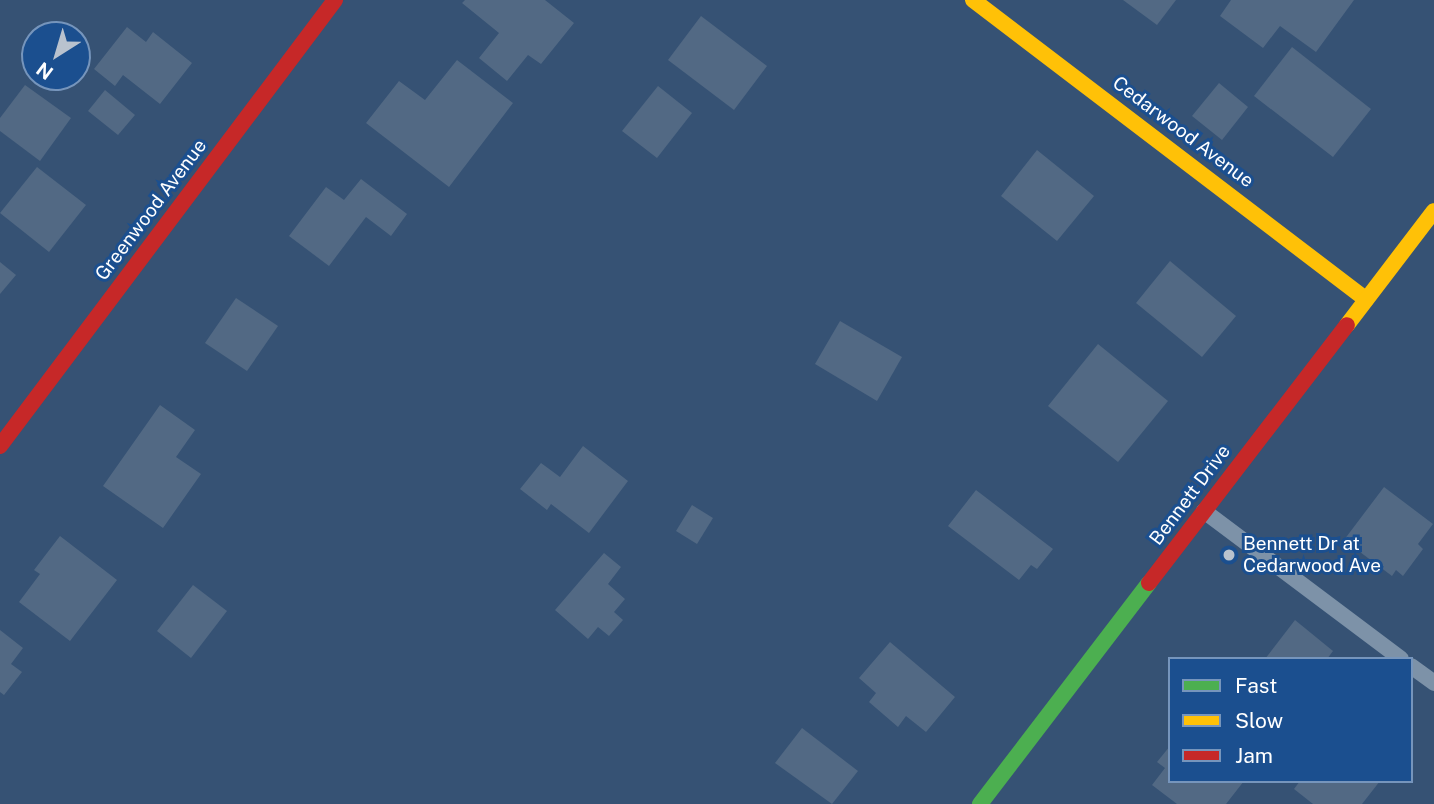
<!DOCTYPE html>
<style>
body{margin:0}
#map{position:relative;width:1434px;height:804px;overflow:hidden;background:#365274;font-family:"Public Sans",sans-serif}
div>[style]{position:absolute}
.building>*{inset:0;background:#526984}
.lane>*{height:16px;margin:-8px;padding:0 8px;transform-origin:8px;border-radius:8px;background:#7d92a8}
.fast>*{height:16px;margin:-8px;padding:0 8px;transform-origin:8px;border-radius:8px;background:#4caf50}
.slow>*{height:16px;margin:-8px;padding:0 8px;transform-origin:8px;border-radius:8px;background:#ffc107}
.jam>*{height:16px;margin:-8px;padding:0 8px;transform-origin:8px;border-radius:8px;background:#c62828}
.dots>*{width:19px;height:19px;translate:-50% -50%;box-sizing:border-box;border:4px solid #1b4f8f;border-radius:50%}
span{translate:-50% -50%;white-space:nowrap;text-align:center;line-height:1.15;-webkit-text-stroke:6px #1b4f8f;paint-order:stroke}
.street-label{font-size:19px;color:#fff}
.poi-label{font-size:19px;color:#fff}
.left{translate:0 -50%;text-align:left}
.legend{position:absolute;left:1168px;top:657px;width:245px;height:126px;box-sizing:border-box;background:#1b4f8f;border:2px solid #7695bc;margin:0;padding:9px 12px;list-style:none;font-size:21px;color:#fff}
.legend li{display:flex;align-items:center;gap:14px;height:35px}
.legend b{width:35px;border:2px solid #7695bc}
.north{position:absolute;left:21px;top:21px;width:70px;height:70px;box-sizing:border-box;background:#1b4f8f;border:2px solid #7695bc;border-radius:50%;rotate:217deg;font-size:19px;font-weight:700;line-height:28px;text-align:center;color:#fff}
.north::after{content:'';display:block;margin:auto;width:24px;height:32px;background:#b9c2ce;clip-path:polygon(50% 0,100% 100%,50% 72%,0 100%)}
</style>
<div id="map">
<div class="building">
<div style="clip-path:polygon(465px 0,545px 0,574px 23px,541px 64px,528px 55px,507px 81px,479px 58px,499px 33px,462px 3px)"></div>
<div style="clip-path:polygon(1123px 0,1176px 0,1157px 25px)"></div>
<div style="clip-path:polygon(1231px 0,1354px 0,1316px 52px,1280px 26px,1263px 48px,1220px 16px)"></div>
<div style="clip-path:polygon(701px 16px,767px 66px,734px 110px,668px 60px)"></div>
<div style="clip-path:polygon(127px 27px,146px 42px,153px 32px,192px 63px,160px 104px,123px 75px,115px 86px,94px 69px)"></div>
<div style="clip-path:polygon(1292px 47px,1371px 109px,1333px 157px,1254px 96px)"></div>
<div style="clip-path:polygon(457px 60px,513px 103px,449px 187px,366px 123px,399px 81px,425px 100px)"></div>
<div style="clip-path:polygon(1219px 83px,1248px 107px,1222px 140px,1192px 116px)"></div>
<div style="clip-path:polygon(25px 85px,71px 118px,40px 161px,0 131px,0 118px)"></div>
<div style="clip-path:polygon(658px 86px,692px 113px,657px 158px,622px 131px)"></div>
<div style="clip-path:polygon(105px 90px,135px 115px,118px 135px,88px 111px)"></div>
<div style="clip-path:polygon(1037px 150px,1094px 196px,1057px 241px,1001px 196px)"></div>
<div style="clip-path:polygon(37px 167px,86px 205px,49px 252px,0 213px)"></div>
<div style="clip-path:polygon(361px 179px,407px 214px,391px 236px,366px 217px,329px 266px,289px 236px,326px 187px,344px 200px)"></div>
<div style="clip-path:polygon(1170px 261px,1236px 316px,1202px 357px,1136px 303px)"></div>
<div style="clip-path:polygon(0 262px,16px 275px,0 294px)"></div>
<div style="clip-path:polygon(236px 298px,278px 326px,247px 371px,205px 343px)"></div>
<div style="clip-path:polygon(840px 321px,902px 357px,877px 401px,815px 364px)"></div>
<div style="clip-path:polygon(1098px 344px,1168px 401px,1118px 462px,1048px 406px)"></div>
<div style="clip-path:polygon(160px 405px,195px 430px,176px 457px,201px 474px,163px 528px,103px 486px)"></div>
<div style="clip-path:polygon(583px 446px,628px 481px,589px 533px,551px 504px,547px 510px,520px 489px,541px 463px,560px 477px)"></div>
<div style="clip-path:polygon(1384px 487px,1433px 524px,1418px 544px,1423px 549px,1403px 576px,1396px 570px,1392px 576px,1344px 540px)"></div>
<div style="clip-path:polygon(976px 490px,1053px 549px,1037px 569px,1031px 565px,1019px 580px,948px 526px)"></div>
<div style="clip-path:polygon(692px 505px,713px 518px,697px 544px,676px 531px)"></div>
<div style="clip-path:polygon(60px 536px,117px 580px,70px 641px,19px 602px,40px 574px,34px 570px)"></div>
<div style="clip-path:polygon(604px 553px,621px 567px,608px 584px,625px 599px,614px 612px,623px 620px,609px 636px,598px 627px,588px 639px,555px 610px)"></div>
<div style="clip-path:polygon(193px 585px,227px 611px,191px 658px,157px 631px)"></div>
<div style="clip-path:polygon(1295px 620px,1333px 651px,1327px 659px,1265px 659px)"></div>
<div style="clip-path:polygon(0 630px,23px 648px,11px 664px,22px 672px,4px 695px,0 692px)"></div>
<div style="clip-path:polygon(890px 642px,955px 697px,926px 732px,906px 716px,898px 727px,869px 702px,876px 693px,859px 678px)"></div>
<div style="clip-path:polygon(802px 728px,858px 771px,832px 804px,775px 763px)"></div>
<div style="clip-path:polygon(1170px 746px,1170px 781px,1244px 781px,1226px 804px,1177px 804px,1152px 785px,1165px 768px,1157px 762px)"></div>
<div style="clip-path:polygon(1300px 781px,1380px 781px,1362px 804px,1313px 804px,1294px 789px)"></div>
</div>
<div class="lane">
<div style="left:1204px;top:511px;width:246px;rotate:36.9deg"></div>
<div style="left:1411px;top:666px;width:29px;rotate:36deg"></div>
</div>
<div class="fast">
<div style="left:980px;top:804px;width:278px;rotate:-52.6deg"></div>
</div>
<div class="slow">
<div style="left:973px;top:0;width:494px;rotate:37.3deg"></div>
<div style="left:1347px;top:325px;width:143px;rotate:-52.7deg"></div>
</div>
<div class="jam">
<div style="left:0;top:446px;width:558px;rotate:-53.09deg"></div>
<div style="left:1149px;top:583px;width:325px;rotate:-52.5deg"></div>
</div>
<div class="dots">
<div style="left:1229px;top:555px;background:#b9c2ce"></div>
</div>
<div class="street-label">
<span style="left:1183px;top:132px;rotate:37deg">Cedarwood Avenue</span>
<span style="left:151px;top:210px;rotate:-53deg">Greenwood Avenue</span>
<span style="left:1190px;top:495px;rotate:-53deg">Bennett Drive</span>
</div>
<div class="poi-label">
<span class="left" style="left:1243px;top:555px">Bennett Dr at<br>Cedarwood Ave</span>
</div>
<ul class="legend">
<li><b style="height:9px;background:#4caf50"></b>Fast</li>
<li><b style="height:9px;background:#ffc107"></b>Slow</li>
<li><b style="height:9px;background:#c62828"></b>Jam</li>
</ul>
<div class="north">N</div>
</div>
